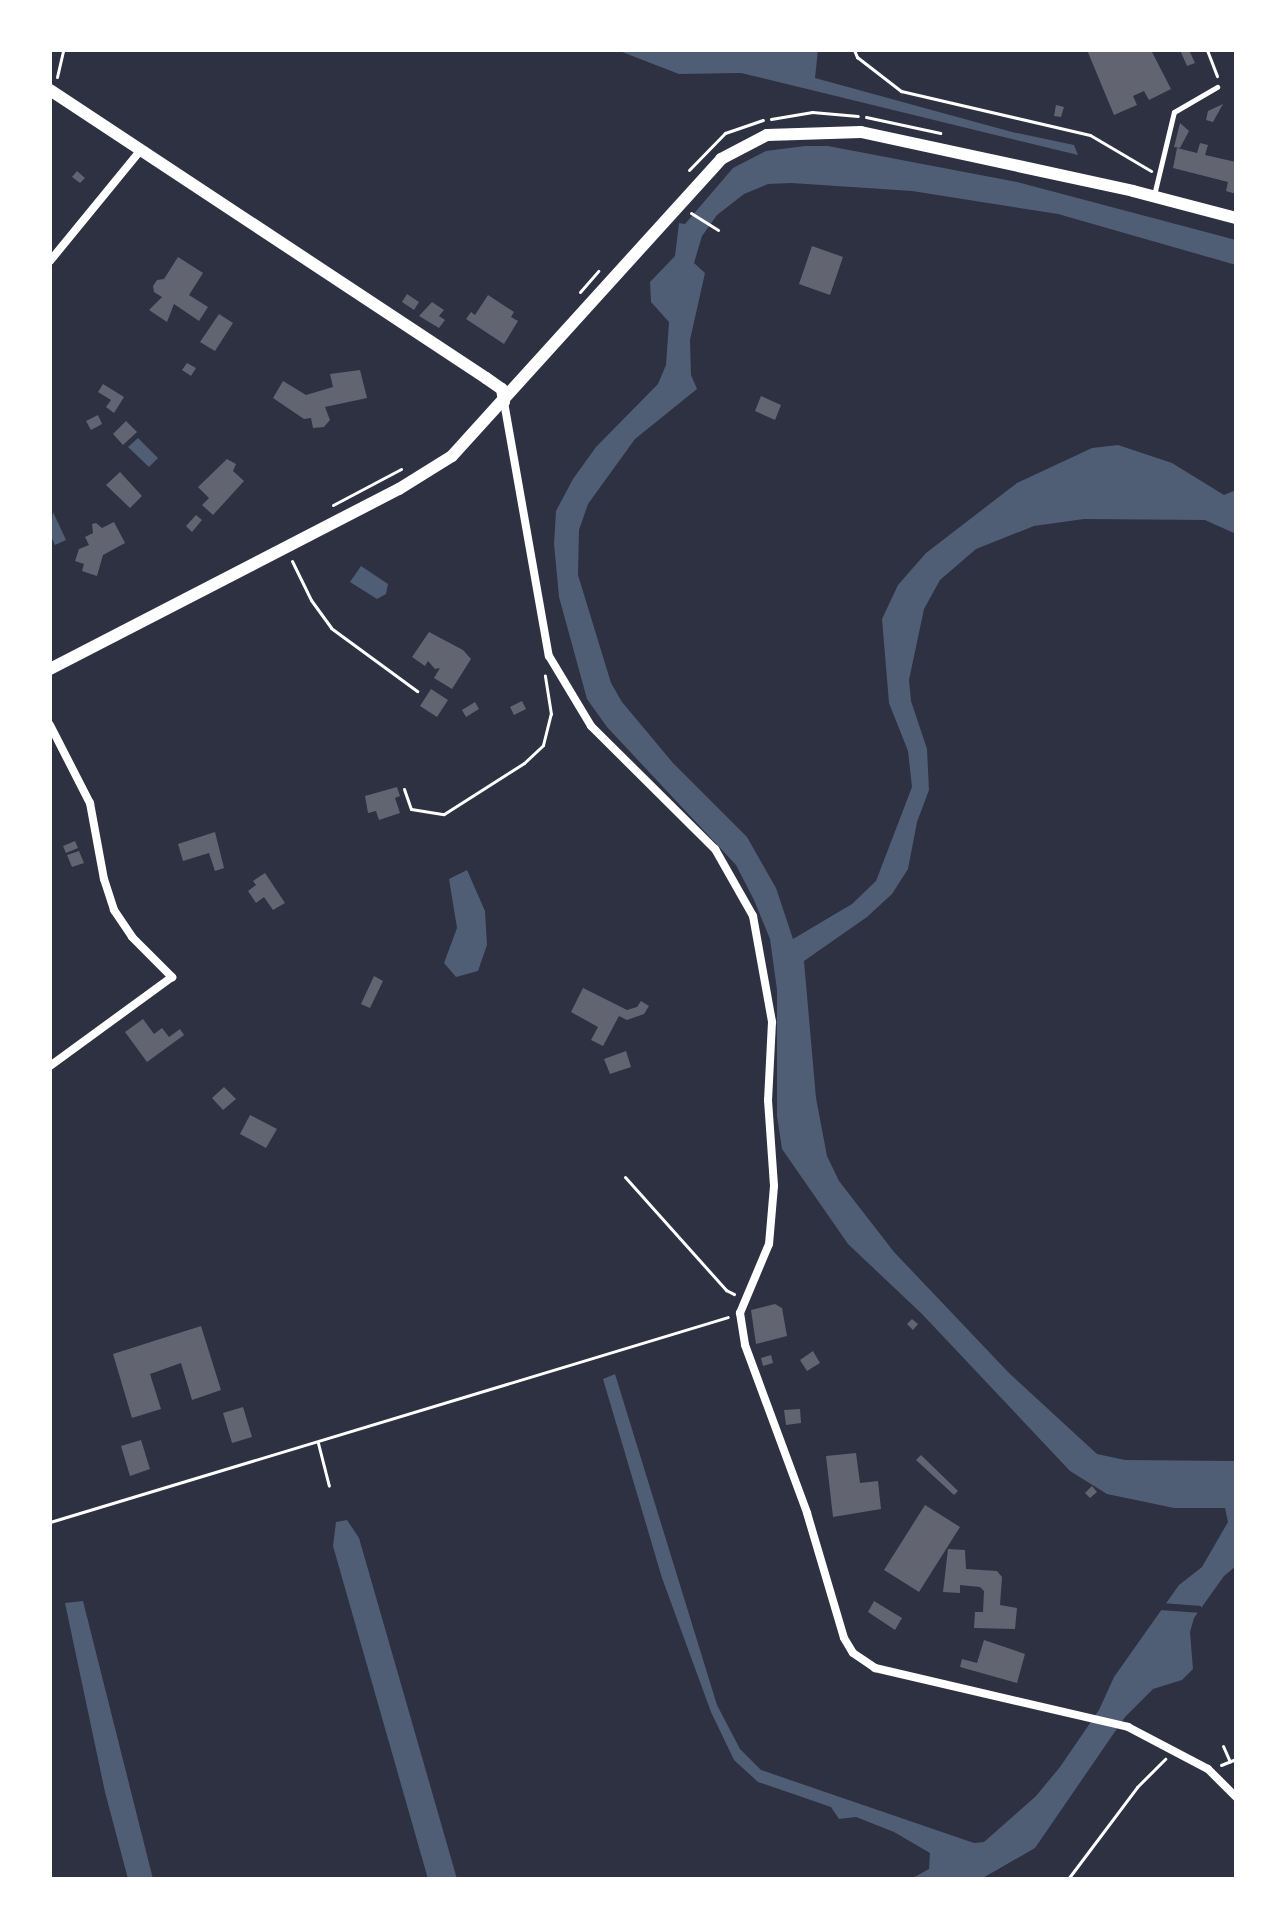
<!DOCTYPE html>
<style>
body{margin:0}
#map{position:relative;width:1286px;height:1929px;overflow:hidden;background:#2d3142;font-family:"Alegreya Sans",sans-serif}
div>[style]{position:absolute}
.water>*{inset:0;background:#4f5d75}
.pier>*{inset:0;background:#2d3142}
.building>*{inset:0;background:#626471}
.path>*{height:3px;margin:-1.5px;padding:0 1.5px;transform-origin:1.5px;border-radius:1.5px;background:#fff}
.service>*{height:5px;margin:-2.5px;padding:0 2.5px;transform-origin:2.5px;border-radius:2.5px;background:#fff}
.minor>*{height:8px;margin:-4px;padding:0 4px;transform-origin:4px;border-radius:4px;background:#fff}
.tertiary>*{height:12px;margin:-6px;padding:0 6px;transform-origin:6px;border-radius:6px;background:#fff}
span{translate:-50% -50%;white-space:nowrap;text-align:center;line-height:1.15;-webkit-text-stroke:7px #fff;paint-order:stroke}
.frame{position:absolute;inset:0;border:52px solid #fff;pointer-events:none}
</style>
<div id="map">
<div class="water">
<div style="clip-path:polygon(617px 50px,818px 50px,815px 78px,1012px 132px,1074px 145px,1078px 155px,741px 73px,679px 74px)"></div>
<div style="clip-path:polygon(805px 146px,828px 146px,1017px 182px,1236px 240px,1236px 265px,1058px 214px,912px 191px,791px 183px,768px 184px,744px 194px,717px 215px,702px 236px,694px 263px,705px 273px,690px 340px,691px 375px,697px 389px,635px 439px,588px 504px,579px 530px,578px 575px,611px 683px,622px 702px,673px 763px,747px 837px,776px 888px,793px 939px,852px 904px,876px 881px,912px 787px,908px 751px,889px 703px,882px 619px,898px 585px,926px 553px,1017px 483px,1092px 448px,1118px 445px,1172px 463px,1224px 495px,1236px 490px,1236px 534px,1205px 520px,1084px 519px,1034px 526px,976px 549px,940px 580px,924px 609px,909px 680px,911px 701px,927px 749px,929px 790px,917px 822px,908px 869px,892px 894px,867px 917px,804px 961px,816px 1098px,827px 1156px,839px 1181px,894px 1252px,1009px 1373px,1097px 1454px,1125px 1460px,1236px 1461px,1236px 1566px,1224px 1576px,1194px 1618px,1190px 1632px,1193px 1669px,1182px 1680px,1153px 1689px,1125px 1717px,1035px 1848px,981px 1879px,911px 1879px,929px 1869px,930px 1853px,894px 1832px,856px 1817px,839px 1819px,831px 1807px,758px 1782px,734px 1760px,711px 1712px,662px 1578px,603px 1379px,615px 1374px,717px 1705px,740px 1749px,761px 1770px,974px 1843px,984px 1842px,1036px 1796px,1060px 1767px,1099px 1710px,1114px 1677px,1179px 1585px,1202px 1567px,1228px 1522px,1225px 1508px,1174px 1508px,1107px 1494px,1070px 1471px,922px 1314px,848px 1244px,782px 1149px,777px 1116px,777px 990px,770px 939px,754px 900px,736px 865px,607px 727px,587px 699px,559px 597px,554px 544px,556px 511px,573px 479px,596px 447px,658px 384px,666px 365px,669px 322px,651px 302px,650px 282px,675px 256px,679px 223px,685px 224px,733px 168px,766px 151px)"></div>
<div style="clip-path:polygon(138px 438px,158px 458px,149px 467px,128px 447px)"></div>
<div style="clip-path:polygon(53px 512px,66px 540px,55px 545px,50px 534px)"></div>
<div style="clip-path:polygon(361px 566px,388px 584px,386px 594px,377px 599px,350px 582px)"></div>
<div style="clip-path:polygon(467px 870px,485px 911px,487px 945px,478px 971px,456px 977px,444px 963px,457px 928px,449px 879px)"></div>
<div style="clip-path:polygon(347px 1520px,359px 1538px,457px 1879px,428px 1879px,333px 1546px,336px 1522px)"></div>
<div style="clip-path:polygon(83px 1601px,153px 1879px,128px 1879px,105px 1792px,65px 1603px)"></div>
</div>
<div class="pier">
<div style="clip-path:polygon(1162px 1603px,1201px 1606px,1201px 1613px,1160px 1610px)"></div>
</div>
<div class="building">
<div style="clip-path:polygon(1087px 50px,1151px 50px,1171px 89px,1149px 100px,1144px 91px,1133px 96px,1137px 105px,1114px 115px)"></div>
<div style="clip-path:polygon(1180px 50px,1189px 50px,1195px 63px,1187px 66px)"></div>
<div style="clip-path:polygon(1223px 104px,1213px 122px,1206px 120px,1208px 111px)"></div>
<div style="clip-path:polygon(1056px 105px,1064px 107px,1061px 117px,1054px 116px)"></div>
<div style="clip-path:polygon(1180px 123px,1189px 131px,1180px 148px,1174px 147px)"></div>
<div style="clip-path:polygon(1200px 143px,1208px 145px,1205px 155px,1236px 162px,1236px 194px,1226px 191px,1228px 182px,1173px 168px,1177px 148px,1197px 153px)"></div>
<div style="clip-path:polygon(77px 171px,85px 178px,80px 183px,72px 177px)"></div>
<div style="clip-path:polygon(812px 246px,843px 257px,830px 295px,799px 284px)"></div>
<div style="clip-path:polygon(178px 257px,203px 273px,189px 295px,208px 307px,199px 321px,174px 304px,167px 322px,149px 310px,162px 297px,154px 292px,153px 286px,157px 280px,164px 279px)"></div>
<div style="clip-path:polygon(407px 294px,419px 302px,414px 310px,402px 302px)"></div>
<div style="clip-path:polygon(488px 295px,514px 312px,511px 317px,518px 321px,504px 344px,466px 319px,471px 312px,475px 315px)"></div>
<div style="clip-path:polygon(432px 302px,444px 310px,439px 316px,445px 320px,439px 328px,419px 316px)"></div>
<div style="clip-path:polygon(219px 314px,233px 323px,215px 351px,200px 342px)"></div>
<div style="clip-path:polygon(187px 363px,196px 368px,191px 376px,182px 370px)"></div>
<div style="clip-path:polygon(360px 370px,367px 398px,325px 407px,330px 420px,324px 427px,313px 428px,311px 418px,304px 419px,273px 398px,283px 381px,306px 395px,333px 387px,330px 374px)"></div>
<div style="clip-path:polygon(103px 384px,124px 397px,114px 413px,106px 407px,111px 400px,98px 392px)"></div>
<div style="clip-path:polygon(761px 396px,781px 405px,775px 420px,755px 411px)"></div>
<div style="clip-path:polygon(98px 415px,102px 424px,91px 430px,86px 421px)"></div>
<div style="clip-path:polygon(126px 421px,137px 432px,123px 445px,113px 434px)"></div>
<div style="clip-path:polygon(227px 459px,236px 464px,233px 471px,244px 481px,213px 515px,202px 505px,209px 498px,198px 487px)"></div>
<div style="clip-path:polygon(120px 472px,142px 496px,130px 508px,106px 485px)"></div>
<div style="clip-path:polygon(196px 515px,202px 520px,192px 532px,186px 526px)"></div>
<div style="clip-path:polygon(114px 522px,125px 543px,103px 555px,97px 576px,82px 571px,84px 564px,75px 561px,79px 549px,89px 545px,85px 537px,93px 533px,92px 524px,96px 523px,102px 528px)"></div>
<div style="clip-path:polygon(429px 632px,463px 650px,471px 659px,452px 689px,434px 678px,440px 668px,435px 669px,428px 661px,425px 666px,412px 657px)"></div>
<div style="clip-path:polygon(431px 689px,448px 700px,437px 717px,420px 706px)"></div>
<div style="clip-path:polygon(522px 701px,526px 709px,514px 715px,510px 707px)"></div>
<div style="clip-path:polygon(475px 702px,479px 709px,466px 717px,462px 710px)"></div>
<div style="clip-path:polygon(397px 787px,400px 796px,395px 798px,400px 813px,379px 820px,376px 811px,368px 813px,365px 796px)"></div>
<div style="clip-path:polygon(215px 832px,224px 868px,215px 871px,209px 853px,183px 861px,178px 844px)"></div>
<div style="clip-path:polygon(75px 841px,78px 848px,66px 853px,63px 846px)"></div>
<div style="clip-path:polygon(79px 851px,84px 863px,72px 867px,67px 855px)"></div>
<div style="clip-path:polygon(265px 873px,285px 903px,273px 910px,264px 897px,256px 903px,248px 891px,256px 885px,253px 881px)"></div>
<div style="clip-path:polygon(374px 976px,383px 981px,370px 1008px,361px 1004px)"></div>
<div style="clip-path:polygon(583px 988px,627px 1010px,637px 1007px,641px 1001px,649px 1006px,644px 1014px,627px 1020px,619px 1016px,603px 1046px,591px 1040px,598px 1027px,571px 1012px)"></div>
<div style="clip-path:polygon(143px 1019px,154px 1034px,162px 1028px,169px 1037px,180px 1029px,184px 1035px,147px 1062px,125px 1032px)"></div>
<div style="clip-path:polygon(626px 1051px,631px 1067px,610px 1074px,604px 1059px)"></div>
<div style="clip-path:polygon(224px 1087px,236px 1099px,223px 1110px,212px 1098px)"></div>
<div style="clip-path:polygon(250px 1115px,277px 1129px,266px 1148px,240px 1134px)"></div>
<div style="clip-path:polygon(775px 1304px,782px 1308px,787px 1336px,756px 1344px,751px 1310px)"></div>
<div style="clip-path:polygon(912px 1319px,918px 1324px,913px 1330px,907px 1324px)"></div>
<div style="clip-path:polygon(201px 1326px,221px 1390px,192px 1400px,181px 1363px,150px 1374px,161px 1409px,132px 1418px,113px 1354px)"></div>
<div style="clip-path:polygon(813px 1351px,820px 1363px,807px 1371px,800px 1360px)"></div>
<div style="clip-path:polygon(771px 1355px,773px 1363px,763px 1366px,761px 1358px)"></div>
<div style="clip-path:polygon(243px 1407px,252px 1437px,232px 1443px,223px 1413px)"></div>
<div style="clip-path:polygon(800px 1409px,801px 1423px,786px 1425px,784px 1410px)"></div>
<div style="clip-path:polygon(141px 1440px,150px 1469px,130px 1476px,121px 1446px)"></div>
<div style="clip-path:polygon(856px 1453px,860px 1483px,878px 1481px,881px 1509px,833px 1517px,826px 1456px)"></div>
<div style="clip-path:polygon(921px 1455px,958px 1491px,954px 1495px,916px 1460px)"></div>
<div style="clip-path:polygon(1092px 1486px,1097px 1492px,1090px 1498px,1085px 1493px)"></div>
<div style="clip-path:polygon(925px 1505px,960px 1527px,919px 1592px,884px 1570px)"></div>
<div style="clip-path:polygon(948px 1549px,965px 1550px,966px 1569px,997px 1571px,1002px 1577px,1000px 1605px,1017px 1608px,1015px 1629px,974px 1628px,975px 1612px,983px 1612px,984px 1591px,980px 1587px,960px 1585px,960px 1593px,943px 1592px)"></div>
<div style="clip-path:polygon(874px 1601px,902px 1618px,895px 1630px,868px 1612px)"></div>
<div style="clip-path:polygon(984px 1640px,1025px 1654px,1017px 1683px,960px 1667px,962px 1659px,977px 1663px)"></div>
</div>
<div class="path">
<div style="left:854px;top:50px;width:8px;rotate:67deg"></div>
<div style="left:857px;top:57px;width:56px;rotate:37.7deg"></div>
<div style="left:901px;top:91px;width:194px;rotate:13.1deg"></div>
<div style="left:1090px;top:135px;width:71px;rotate:30.5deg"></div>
<div style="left:1207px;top:50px;width:28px;rotate:69deg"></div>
<div style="left:57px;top:77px;width:28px;rotate:-77deg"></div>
<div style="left:866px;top:117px;width:76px;rotate:12.2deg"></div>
<div style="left:771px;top:119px;width:42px;rotate:-9.7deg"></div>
<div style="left:812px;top:112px;width:46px;rotate:5deg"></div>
<div style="left:689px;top:170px;width:52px;rotate:-45.8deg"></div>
<div style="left:725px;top:133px;width:40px;rotate:-18.9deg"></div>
<div style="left:691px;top:213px;width:32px;rotate:32deg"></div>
<div style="left:580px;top:292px;width:28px;rotate:-49deg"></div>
<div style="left:333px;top:505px;width:77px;rotate:-27.9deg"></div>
<div style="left:292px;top:561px;width:43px;rotate:64deg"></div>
<div style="left:311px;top:600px;width:34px;rotate:54deg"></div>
<div style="left:331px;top:628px;width:107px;rotate:36.2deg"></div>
<div style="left:404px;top:789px;width:21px;rotate:71deg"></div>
<div style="left:411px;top:809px;width:33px;rotate:9deg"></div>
<div style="left:444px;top:814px;width:95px;rotate:-32.5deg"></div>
<div style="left:524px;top:763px;width:26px;rotate:-43deg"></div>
<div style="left:543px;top:745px;width:32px;rotate:-76deg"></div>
<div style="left:551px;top:714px;width:39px;rotate:-99deg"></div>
<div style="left:625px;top:1177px;width:152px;rotate:48.2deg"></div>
<div style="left:726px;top:1290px;width:9px;rotate:27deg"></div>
<div style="left:318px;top:1443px;width:44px;rotate:75.7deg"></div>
<div style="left:50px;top:1522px;width:708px;rotate:-16.82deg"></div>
<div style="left:1223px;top:1746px;width:17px;rotate:66deg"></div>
<div style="left:1221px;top:1765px;width:16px;rotate:-22deg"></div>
<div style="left:1068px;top:1879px;width:115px;rotate:-53.1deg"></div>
<div style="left:1137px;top:1787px;width:40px;rotate:-45deg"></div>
<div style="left:1233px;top:1879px;width:4px;rotate:-34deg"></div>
</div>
<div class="service">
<div style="left:1154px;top:195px;width:85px;rotate:-76.5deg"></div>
<div style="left:1174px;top:112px;width:50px;rotate:-30.2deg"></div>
</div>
<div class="minor">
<div style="left:50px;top:261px;width:144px;rotate:-50.7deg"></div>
<div style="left:504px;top:402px;width:258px;rotate:80deg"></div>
<div style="left:549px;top:656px;width:82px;rotate:59deg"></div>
<div style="left:591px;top:726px;width:175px;rotate:44.8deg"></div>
<div style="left:715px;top:849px;width:77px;rotate:60.4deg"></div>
<div style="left:753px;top:916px;width:108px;rotate:79.8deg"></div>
<div style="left:772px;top:1022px;width:78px;rotate:92.9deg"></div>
<div style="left:768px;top:1100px;width:86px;rotate:86deg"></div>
<div style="left:774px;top:1186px;width:58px;rotate:94.9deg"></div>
<div style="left:769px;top:1244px;width:75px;rotate:112.8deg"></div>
<div style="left:740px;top:1313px;width:32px;rotate:81deg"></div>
<div style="left:745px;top:1345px;width:179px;rotate:69.7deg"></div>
<div style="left:807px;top:1513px;width:130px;rotate:73.5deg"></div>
<div style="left:844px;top:1638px;width:17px;rotate:59deg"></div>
<div style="left:853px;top:1653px;width:27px;rotate:34deg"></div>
<div style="left:875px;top:1668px;width:260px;rotate:13.1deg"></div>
<div style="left:1128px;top:1727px;width:90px;rotate:27.7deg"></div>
<div style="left:1208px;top:1769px;width:40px;rotate:45deg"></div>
<div style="left:50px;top:725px;width:88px;rotate:62.9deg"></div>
<div style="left:90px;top:803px;width:77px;rotate:79.6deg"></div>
<div style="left:104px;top:879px;width:33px;rotate:72deg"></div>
<div style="left:114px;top:910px;width:32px;rotate:56deg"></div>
<div style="left:132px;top:937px;width:57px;rotate:45deg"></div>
<div style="left:172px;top:977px;width:151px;rotate:143.9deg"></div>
</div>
<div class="tertiary">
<div style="left:50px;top:90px;width:523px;rotate:33.45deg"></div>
<div style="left:486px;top:378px;width:19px;rotate:35deg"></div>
<div style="left:502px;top:389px;width:13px;rotate:81deg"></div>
<div style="left:50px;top:669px;width:393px;rotate:-27.3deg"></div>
<div style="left:399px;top:489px;width:62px;rotate:-31.9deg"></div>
<div style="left:452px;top:456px;width:401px;rotate:-47.8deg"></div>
<div style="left:721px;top:159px;width:52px;rotate:-27.6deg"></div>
<div style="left:767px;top:135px;width:94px;rotate:-1.8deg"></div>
<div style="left:861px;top:132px;width:278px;rotate:12.2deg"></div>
<div style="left:1133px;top:191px;width:106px;rotate:14.7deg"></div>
</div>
<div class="frame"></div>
</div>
